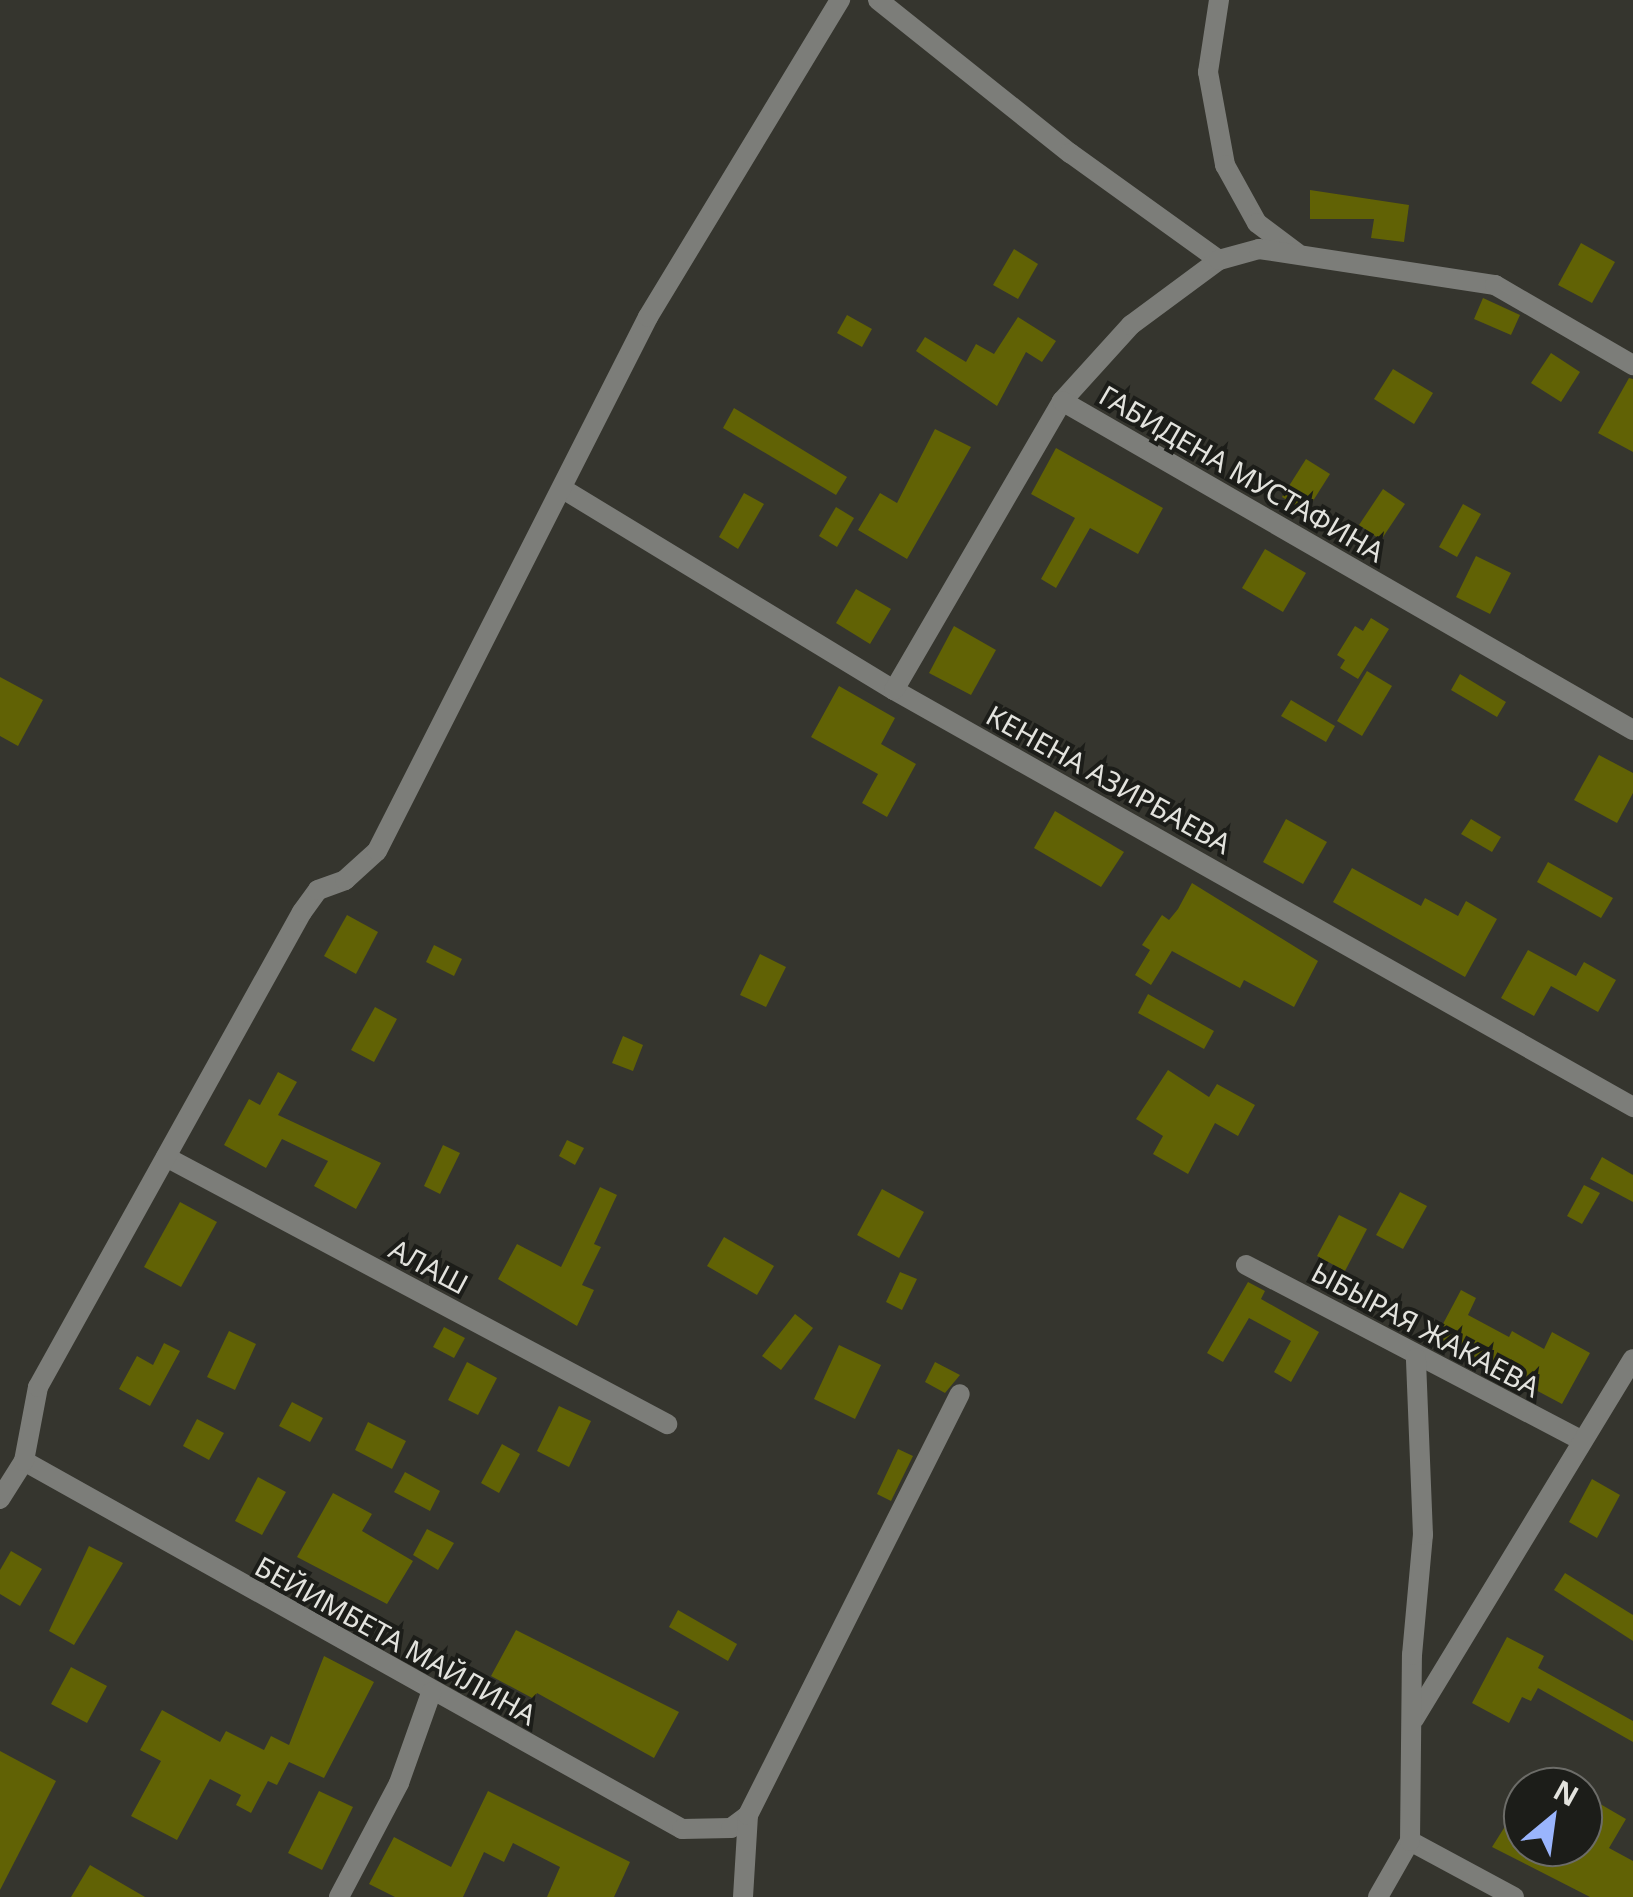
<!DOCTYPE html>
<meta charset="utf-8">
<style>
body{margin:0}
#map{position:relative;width:1633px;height:1897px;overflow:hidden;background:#35352e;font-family:"Noto Sans",sans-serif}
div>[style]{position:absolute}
.building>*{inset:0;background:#616205}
.minor>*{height:20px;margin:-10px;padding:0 10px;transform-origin:10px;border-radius:10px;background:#7c7d79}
span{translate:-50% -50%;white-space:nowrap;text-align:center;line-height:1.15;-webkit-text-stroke:8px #1c1d19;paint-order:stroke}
.street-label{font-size:28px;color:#e3e3de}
.north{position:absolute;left:1503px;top:1767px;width:100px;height:100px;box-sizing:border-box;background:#1c1d19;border:2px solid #6c6c68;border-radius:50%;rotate:29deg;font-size:28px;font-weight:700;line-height:40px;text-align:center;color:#e3e3de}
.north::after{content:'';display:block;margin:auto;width:35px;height:45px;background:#9ab5fd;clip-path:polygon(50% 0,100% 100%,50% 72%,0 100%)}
</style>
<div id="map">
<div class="building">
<div style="clip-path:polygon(1310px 190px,1409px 205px,1404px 242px,1371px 238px,1374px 219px,1310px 219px)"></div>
<div style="clip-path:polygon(1581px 243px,1615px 262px,1592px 303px,1558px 285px)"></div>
<div style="clip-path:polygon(1014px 249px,1038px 264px,1018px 299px,993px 285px)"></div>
<div style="clip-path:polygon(1483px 298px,1520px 315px,1511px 335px,1474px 319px)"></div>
<div style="clip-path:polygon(847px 315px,872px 329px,862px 347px,837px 333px)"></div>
<div style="clip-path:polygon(1018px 317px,1056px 341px,1042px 362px,1026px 352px,997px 406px,916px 351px,925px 337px,966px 362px,976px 344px,994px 354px)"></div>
<div style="clip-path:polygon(1551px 353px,1580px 372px,1561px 402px,1531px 383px)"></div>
<div style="clip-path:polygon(1393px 369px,1433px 393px,1414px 424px,1374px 399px)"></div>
<div style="clip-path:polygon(1629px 378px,1633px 379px,1633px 452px,1598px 433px)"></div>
<div style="clip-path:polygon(734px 408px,847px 477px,836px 495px,723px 428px)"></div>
<div style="clip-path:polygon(935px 429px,971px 447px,907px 559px,858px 530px,880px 493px,897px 503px)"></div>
<div style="clip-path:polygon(1056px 448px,1163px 508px,1138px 554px,1090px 528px,1056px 588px,1041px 579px,1075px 518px,1031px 494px)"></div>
<div style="clip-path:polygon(1306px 459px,1330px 474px,1306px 512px,1282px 497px)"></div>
<div style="clip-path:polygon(1383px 489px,1405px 504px,1381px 540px,1359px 525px)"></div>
<div style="clip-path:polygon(744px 493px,764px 504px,738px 549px,719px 537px)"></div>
<div style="clip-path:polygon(1463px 504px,1481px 514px,1457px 557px,1439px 547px)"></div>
<div style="clip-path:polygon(836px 507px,854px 518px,837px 547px,819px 536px)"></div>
<div style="clip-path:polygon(1265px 549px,1306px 573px,1283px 612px,1242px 588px)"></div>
<div style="clip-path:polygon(1476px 556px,1511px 573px,1490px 614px,1456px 597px)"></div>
<div style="clip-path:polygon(856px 589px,891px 609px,870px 644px,836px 623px)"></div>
<div style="clip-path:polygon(1371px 618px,1389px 629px,1358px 679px,1340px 668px,1345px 660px,1337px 655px,1355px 626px,1363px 631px)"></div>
<div style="clip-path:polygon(954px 626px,996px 650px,971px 695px,929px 673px)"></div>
<div style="clip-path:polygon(1367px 671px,1392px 686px,1362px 736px,1337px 721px)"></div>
<div style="clip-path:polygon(1460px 674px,1506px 702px,1497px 717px,1451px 690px)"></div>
<div style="clip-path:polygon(0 677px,43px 700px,18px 746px,0 736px)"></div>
<div style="clip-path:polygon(839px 686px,895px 718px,881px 744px,916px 764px,887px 817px,862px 803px,878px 774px,811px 737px)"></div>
<div style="clip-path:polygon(1291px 700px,1335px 726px,1326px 742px,1281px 716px)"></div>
<div style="clip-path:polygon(1599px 755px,1633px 773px,1633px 793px,1617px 823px,1574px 800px)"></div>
<div style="clip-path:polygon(1055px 811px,1124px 852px,1101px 887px,1034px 848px)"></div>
<div style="clip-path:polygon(1286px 819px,1327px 842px,1303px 884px,1263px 862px)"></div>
<div style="clip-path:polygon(1471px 819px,1501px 837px,1492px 852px,1461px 834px)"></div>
<div style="clip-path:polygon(1548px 862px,1613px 898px,1601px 918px,1537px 882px)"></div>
<div style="clip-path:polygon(1352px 868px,1421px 906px,1425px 898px,1458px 916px,1466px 901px,1497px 919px,1465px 977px,1333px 902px)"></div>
<div style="clip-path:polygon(1192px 883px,1318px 961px,1294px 1007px,1244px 980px,1240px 988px,1172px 951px,1151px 985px,1135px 975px,1150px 950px,1142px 945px,1162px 915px,1169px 920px,1178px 909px)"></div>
<div style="clip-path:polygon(347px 915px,378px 932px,356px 974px,324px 956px)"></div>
<div style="clip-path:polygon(434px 945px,462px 959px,454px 976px,426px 962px)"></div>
<div style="clip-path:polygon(1528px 950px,1576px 976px,1584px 962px,1616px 980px,1598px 1012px,1551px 986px,1534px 1016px,1501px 998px)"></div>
<div style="clip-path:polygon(760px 954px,786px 967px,766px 1007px,740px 995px)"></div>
<div style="clip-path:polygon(1148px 994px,1214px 1031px,1204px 1049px,1138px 1013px)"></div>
<div style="clip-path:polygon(375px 1007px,397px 1019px,374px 1062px,351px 1050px)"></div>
<div style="clip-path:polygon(623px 1036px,643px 1045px,633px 1071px,612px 1063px)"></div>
<div style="clip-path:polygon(1168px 1070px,1209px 1097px,1217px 1084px,1255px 1105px,1238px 1136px,1215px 1123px,1188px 1174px,1153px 1154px,1163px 1136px,1136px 1119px)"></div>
<div style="clip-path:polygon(278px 1072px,297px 1082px,278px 1115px,381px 1163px,356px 1209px,314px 1186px,328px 1161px,282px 1139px,266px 1168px,224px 1145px,249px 1099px,260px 1105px)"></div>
<div style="clip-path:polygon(567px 1140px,584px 1148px,575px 1165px,559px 1156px)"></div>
<div style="clip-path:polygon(443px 1145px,460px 1153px,440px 1194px,424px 1186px)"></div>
<div style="clip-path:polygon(1602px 1157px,1633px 1175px,1633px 1202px,1590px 1179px)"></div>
<div style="clip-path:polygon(1584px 1185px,1600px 1193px,1582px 1224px,1567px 1216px)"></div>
<div style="clip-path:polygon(600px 1187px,617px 1195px,594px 1244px,601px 1247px,582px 1285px,594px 1290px,577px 1326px,498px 1279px,517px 1244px,561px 1267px)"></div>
<div style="clip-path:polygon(882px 1189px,924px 1212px,899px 1258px,857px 1235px)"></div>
<div style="clip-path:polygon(1400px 1192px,1427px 1206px,1403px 1249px,1376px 1235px)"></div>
<div style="clip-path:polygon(180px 1202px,217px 1222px,181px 1287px,144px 1267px)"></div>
<div style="clip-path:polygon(1339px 1215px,1367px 1229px,1345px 1271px,1317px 1256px)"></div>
<div style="clip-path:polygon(724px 1237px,774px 1266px,757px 1295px,707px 1266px)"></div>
<div style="clip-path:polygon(900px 1272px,917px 1279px,902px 1310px,886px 1302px)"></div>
<div style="clip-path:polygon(1248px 1282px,1265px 1291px,1261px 1299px,1319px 1332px,1291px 1382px,1274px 1372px,1291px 1341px,1249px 1318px,1223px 1362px,1207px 1353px)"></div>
<div style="clip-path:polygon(1461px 1290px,1476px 1298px,1468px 1315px,1509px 1337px,1512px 1331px,1544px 1349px,1552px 1332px,1590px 1353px,1562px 1404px,1436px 1337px)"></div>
<div style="clip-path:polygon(795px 1314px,813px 1328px,781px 1370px,762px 1356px)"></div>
<div style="clip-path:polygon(444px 1327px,465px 1338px,454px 1358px,433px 1347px)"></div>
<div style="clip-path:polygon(229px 1331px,256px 1344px,235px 1390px,207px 1377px)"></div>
<div style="clip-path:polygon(164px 1343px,180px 1351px,150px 1406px,119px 1389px,137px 1356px,153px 1365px)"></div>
<div style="clip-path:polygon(839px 1345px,881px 1365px,855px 1419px,814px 1399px)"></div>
<div style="clip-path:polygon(467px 1362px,497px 1378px,478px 1415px,448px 1400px)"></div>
<div style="clip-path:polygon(935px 1362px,960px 1375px,945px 1393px,925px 1382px)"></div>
<div style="clip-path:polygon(292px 1402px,323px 1418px,310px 1442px,279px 1426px)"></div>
<div style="clip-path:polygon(559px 1406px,591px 1421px,569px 1467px,537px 1451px)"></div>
<div style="clip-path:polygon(197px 1419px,224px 1433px,209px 1460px,183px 1446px)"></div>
<div style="clip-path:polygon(368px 1422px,406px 1441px,392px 1469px,355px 1450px)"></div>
<div style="clip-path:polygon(502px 1444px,520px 1454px,499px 1493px,481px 1483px)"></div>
<div style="clip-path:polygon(898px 1449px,913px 1456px,891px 1501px,877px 1494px)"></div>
<div style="clip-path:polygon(405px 1472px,440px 1491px,430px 1511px,394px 1492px)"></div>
<div style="clip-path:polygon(258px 1477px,286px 1492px,262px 1535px,235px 1521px)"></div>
<div style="clip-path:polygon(1592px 1479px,1620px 1495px,1597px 1538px,1569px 1522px)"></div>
<div style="clip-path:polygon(333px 1493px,372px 1514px,362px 1531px,413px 1561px,387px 1604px,297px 1557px)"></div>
<div style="clip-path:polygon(427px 1529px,454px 1543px,438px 1570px,413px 1555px)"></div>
<div style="clip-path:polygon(89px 1546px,123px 1563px,74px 1645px,49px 1631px)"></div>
<div style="clip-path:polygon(11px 1551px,42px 1569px,20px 1606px,0 1594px,0 1570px)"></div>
<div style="clip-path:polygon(1565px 1573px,1633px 1615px,1633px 1641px,1554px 1590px)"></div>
<div style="clip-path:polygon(678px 1610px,737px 1644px,728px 1661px,669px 1627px)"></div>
<div style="clip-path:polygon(516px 1630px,679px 1712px,654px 1758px,537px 1693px,534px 1699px,491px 1676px)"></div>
<div style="clip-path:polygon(1507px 1637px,1544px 1656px,1538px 1668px,1633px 1721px,1633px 1742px,1538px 1688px,1531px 1701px,1522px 1697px,1509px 1723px,1472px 1703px)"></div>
<div style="clip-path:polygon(324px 1656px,374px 1682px,324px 1778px,289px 1762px,277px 1785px,268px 1781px,251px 1813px,236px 1805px,241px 1795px,210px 1779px,177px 1840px,131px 1816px,161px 1761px,140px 1750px,162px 1710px,220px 1742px,226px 1731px,264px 1750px,271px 1736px,289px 1745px)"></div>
<div style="clip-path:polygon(71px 1667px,107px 1686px,87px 1723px,51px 1704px)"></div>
<div style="clip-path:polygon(0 1751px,56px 1781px,0 1890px)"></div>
<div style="clip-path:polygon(319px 1791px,353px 1807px,322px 1870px,288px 1853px)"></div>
<div style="clip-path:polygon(488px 1791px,630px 1862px,614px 1897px,547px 1897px,560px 1867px,513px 1843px,504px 1862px,484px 1852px,463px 1897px,395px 1897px,369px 1884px,394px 1837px,451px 1867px)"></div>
<div style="clip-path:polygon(1583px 1794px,1626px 1819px,1609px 1848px,1633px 1861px,1633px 1897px,1590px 1897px,1492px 1847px,1523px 1798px,1523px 1847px,1583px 1847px)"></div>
<div style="clip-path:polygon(90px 1865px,145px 1897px,71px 1897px)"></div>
</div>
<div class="minor">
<div style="left:878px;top:0;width:246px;rotate:38.6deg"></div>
<div style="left:1070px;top:153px;width:183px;rotate:35.7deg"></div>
<div style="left:1219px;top:0;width:73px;rotate:98.7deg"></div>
<div style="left:1208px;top:72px;width:95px;rotate:79.6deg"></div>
<div style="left:1225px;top:165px;width:66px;rotate:61.1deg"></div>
<div style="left:1257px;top:223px;width:50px;rotate:36.9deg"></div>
<div style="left:1062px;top:401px;width:103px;rotate:-47.8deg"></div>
<div style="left:1131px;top:325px;width:109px;rotate:-36.5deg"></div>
<div style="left:1219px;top:260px;width:41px;rotate:-15.4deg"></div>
<div style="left:1259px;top:249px;width:239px;rotate:8.7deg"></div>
<div style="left:1495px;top:285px;width:160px;rotate:30.1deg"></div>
<div style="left:563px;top:489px;width:387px;rotate:31.3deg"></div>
<div style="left:894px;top:690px;width:849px;rotate:29.43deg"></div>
<div style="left:894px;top:690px;width:334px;rotate:-59.8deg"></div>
<div style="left:1062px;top:401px;width:659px;rotate:29.95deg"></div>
<div style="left:166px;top:1157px;width:568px;rotate:28.05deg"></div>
<div style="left:1246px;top:1265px;width:378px;rotate:27.6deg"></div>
<div style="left:24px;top:1461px;width:754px;rotate:29.22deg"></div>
<div style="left:682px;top:1829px;width:49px;rotate:-1.2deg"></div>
<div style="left:731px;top:1828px;width:21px;rotate:-37deg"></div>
<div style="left:0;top:1499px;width:45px;rotate:-57.7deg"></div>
<div style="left:24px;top:1461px;width:75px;rotate:-79.3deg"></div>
<div style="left:38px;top:1387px;width:543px;rotate:-60.94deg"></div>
<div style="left:302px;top:912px;width:27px;rotate:-54deg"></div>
<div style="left:318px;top:890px;width:29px;rotate:-20deg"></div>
<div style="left:345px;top:880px;width:43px;rotate:-42.2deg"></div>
<div style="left:377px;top:851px;width:599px;rotate:-63.09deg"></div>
<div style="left:648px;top:317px;width:371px;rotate:-58.8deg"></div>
<div style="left:1414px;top:1719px;width:421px;rotate:-58.7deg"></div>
<div style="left:1410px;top:1841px;width:118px;rotate:28.3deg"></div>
<div style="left:339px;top:1897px;width:129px;rotate:-62.2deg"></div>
<div style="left:399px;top:1783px;width:96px;rotate:-70.4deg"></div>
<div style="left:743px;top:1897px;width:82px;rotate:-86.5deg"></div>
<div style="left:748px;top:1815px;width:471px;rotate:-63.3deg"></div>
<div style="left:1378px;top:1897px;width:64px;rotate:-60.3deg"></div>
<div style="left:1410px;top:1841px;width:186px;rotate:-89.4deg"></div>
<div style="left:1412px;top:1655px;width:121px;rotate:-84.8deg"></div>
<div style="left:1423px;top:1535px;width:177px;rotate:-92.3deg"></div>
</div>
<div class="street-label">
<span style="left:1242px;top:473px;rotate:30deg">ГАБИДЕНА МУСТАФИНА</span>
<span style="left:1109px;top:779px;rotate:29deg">КЕНЕНА АЗИРБАЕВА</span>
<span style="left:429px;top:1266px;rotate:28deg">АЛАШ</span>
<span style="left:1426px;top:1329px;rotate:28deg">ЫБЫРАЯ ЖАКАЕВА</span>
<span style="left:396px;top:1640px;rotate:29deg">БЕЙИМБЕТА МАЙЛИНА</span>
</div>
<div class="north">N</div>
</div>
